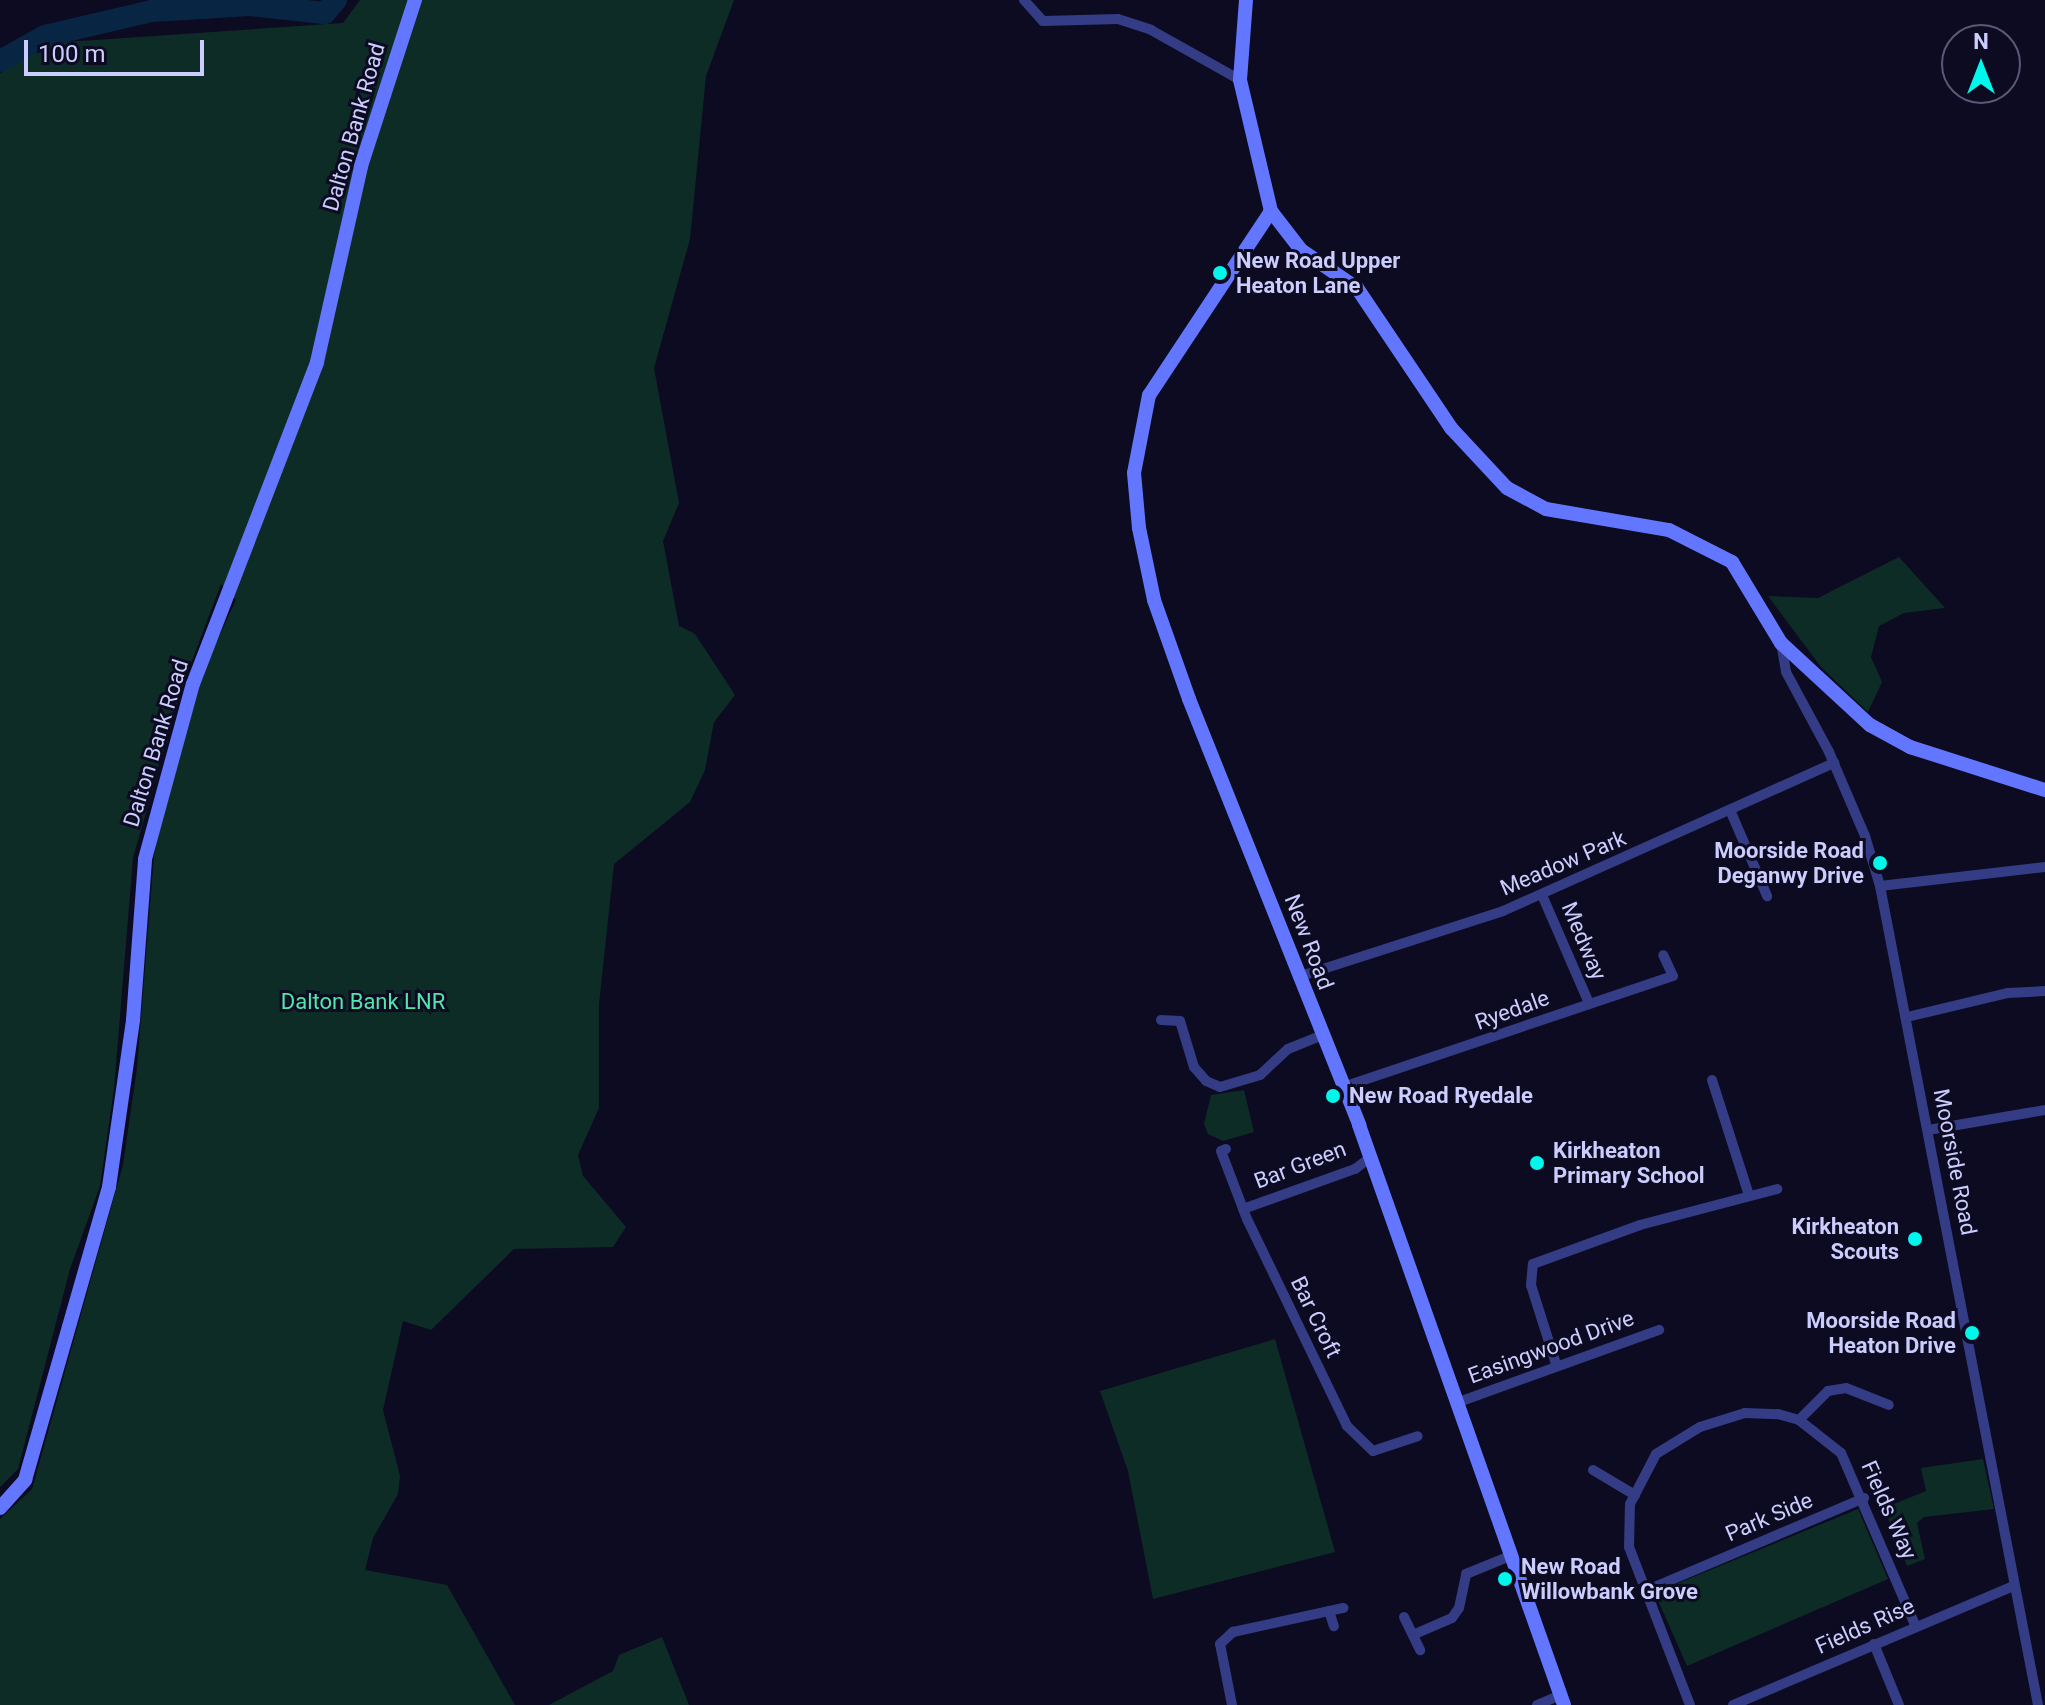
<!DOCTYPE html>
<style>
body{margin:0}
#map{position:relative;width:2045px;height:1705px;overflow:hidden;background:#0c0b21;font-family:Roboto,sans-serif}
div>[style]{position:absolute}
.green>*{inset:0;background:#0e2c26}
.river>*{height:22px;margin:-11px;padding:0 11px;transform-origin:11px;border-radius:11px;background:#082644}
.street>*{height:10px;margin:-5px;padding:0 5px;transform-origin:5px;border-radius:5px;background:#333c84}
.secondary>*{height:14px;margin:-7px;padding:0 7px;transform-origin:7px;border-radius:7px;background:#6376ff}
.dots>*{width:22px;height:22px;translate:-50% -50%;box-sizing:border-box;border:4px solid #0c0b21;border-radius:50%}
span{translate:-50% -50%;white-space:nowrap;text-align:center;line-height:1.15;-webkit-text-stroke:6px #0c0b21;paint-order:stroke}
.street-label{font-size:22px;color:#cccdff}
.poi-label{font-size:22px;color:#cccdff;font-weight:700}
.left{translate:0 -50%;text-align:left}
.right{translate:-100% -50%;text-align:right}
.park-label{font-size:22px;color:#4fe7ab}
.north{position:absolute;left:1941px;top:24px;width:80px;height:80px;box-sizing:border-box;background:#0c0b21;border:2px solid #59597a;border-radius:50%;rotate:0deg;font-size:22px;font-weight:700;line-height:32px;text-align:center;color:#cccdff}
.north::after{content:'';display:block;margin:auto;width:28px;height:36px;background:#00f7eb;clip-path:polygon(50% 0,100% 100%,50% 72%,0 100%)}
.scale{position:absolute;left:24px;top:40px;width:180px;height:36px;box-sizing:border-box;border:4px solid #cccdff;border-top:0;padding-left:10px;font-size:24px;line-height:28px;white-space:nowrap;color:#cccdff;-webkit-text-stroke:6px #0c0b21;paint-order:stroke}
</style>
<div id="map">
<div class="green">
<div style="clip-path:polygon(360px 0,734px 0,706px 76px,690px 239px,654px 368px,679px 503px,663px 541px,679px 626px,695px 634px,735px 695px,714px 722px,705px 770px,690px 802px,614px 864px,599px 1004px,599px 1108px,578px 1155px,583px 1176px,626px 1227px,613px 1247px,514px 1249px,431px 1330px,403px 1321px,383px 1410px,400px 1476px,398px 1494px,373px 1538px,365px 1570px,447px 1585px,515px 1705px,0 1705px,0 1519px,32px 1489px,123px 1165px,137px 1068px,154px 856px,175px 746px,194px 691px,236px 600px,221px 584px,182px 687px,133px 858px,114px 1089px,100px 1186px,70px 1269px,18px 1469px,0 1487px,0 73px,52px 43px,343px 23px)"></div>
<div style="clip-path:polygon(1899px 557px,1945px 608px,1904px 613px,1879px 626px,1871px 657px,1882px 682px,1868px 712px,1821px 667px,1768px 596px,1818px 598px)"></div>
<div style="clip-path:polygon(1244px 1090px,1254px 1132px,1223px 1141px,1208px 1134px,1204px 1124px,1211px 1095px)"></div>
<div style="clip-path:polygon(1275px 1339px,1335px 1552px,1153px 1599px,1128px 1471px,1100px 1391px)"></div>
<div style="clip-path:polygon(1983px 1459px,1994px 1509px,1924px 1517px,1917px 1523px,1925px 1559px,1907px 1566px,1884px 1508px,1926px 1491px,1921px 1468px)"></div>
<div style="clip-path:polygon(1858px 1509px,1888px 1579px,1687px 1666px,1657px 1598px,1664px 1589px)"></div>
<div style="clip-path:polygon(662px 1637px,689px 1705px,549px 1705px,613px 1671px,619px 1655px)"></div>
</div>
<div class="river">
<div style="left:0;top:61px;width:51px;rotate:-29.1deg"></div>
<div style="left:45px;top:36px;width:110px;rotate:-13.2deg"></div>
<div style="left:152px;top:11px;width:98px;rotate:-3.5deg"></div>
<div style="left:250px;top:5px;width:75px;rotate:6.1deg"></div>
<div style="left:325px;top:13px;width:17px;rotate:-50deg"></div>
</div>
<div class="street">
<div style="left:1024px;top:0;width:28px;rotate:48deg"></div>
<div style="left:1043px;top:21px;width:75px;rotate:-1.5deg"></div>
<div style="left:1118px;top:19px;width:35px;rotate:18deg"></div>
<div style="left:1151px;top:30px;width:102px;rotate:29.3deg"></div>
<div style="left:1781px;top:643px;width:29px;rotate:80deg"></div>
<div style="left:1786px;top:672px;width:91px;rotate:61.7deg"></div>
<div style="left:1829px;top:752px;width:91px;rotate:66.8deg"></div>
<div style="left:1865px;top:836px;width:52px;rotate:73.3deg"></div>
<div style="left:1880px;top:886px;width:834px;rotate:79.08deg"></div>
<div style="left:1730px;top:810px;width:94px;rotate:66.7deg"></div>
<div style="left:1880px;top:886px;width:166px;rotate:-6.6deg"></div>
<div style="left:1542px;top:895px;width:118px;rotate:66.5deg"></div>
<div style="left:1298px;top:977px;width:215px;rotate:-17.8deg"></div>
<div style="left:1503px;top:911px;width:363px;rotate:-24.1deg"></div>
<div style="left:1907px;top:1017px;width:104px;rotate:-13.4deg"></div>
<div style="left:2008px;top:993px;width:37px;rotate:-3deg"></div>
<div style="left:1161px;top:1020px;width:19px;rotate:3deg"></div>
<div style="left:1180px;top:1021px;width:48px;rotate:73.1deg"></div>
<div style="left:1194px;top:1067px;width:18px;rotate:49deg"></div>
<div style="left:1206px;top:1081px;width:15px;rotate:23deg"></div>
<div style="left:1220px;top:1087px;width:42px;rotate:-16.7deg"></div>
<div style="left:1260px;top:1075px;width:38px;rotate:-43deg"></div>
<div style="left:1288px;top:1049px;width:37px;rotate:-22deg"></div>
<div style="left:1712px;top:1080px;width:118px;rotate:72.2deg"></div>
<div style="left:1343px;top:1087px;width:348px;rotate:-18.6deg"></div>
<div style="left:1673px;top:976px;width:23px;rotate:-115deg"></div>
<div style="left:1928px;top:1130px;width:119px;rotate:-9.7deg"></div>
<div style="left:1226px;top:1149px;width:5px;rotate:158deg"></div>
<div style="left:1221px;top:1151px;width:73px;rotate:69.1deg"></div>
<div style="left:1247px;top:1219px;width:230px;rotate:64.2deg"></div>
<div style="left:1347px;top:1426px;width:36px;rotate:44deg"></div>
<div style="left:1373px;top:1451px;width:47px;rotate:-18.4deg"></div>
<div style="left:1243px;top:1209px;width:119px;rotate:-19.7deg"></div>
<div style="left:1355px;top:1169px;width:20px;rotate:-37deg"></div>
<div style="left:1556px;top:1364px;width:83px;rotate:-107.6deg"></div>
<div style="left:1531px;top:1285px;width:21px;rotate:-85deg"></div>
<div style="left:1533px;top:1264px;width:114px;rotate:-20deg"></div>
<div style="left:1640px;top:1225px;width:142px;rotate:-14.7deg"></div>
<div style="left:1456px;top:1403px;width:216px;rotate:-19.8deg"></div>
<div style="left:1799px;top:1420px;width:41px;rotate:-45deg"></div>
<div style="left:1828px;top:1391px;width:18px;rotate:-9deg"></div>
<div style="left:1846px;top:1388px;width:46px;rotate:21.6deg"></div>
<div style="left:1593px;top:1470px;width:49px;rotate:30.8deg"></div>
<div style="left:1645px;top:1591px;width:238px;rotate:-23deg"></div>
<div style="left:1329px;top:1611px;width:16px;rotate:72deg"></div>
<div style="left:1404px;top:1617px;width:37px;rotate:64deg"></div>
<div style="left:1415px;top:1634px;width:40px;rotate:-23.4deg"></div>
<div style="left:1452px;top:1618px;width:12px;rotate:-55deg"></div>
<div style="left:1459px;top:1608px;width:35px;rotate:-78deg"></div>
<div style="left:1466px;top:1574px;width:48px;rotate:-22.2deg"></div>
<div style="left:1874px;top:1644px;width:66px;rotate:67.7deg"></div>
<div style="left:1232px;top:1705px;width:62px;rotate:-101.1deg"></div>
<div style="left:1220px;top:1644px;width:18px;rotate:-43deg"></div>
<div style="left:1233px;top:1632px;width:113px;rotate:-12.3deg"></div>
<div style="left:1537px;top:1705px;width:25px;rotate:-23deg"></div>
<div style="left:1690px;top:1705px;width:169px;rotate:-111.1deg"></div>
<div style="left:1629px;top:1547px;width:43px;rotate:-88.7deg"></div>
<div style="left:1630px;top:1504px;width:56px;rotate:-62.5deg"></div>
<div style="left:1656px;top:1454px;width:52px;rotate:-31.5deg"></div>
<div style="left:1700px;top:1427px;width:47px;rotate:-17.3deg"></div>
<div style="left:1745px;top:1413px;width:33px;rotate:2deg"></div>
<div style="left:1778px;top:1414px;width:22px;rotate:16deg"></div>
<div style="left:1799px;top:1420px;width:53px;rotate:38.2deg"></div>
<div style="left:1841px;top:1453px;width:187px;rotate:66.7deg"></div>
<div style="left:1733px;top:1705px;width:305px;rotate:-23deg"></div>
</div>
<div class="secondary">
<div style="left:1246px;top:0;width:80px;rotate:94.3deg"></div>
<div style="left:1240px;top:80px;width:135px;rotate:76.7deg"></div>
<div style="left:1271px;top:211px;width:49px;rotate:52.4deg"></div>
<div style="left:1301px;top:250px;width:68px;rotate:34.2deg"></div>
<div style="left:1357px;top:288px;width:169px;rotate:56.1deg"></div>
<div style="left:1451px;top:428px;width:82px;rotate:47deg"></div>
<div style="left:1507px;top:488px;width:44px;rotate:28.3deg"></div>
<div style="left:1546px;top:509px;width:125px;rotate:9.7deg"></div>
<div style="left:1669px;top:530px;width:71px;rotate:26.9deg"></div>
<div style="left:1732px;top:562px;width:95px;rotate:58.8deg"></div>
<div style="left:1781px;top:643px;width:121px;rotate:42.7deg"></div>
<div style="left:1870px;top:725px;width:46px;rotate:28.8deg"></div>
<div style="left:1910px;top:747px;width:142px;rotate:17.7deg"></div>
<div style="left:1271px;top:211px;width:221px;rotate:123.5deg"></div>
<div style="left:1149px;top:395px;width:79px;rotate:100.9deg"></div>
<div style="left:1134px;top:473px;width:55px;rotate:84.8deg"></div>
<div style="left:1139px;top:528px;width:74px;rotate:78.2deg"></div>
<div style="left:1154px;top:600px;width:105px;rotate:70.5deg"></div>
<div style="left:1189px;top:699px;width:459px;rotate:68.2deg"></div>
<div style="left:1359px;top:1125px;width:615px;rotate:70.53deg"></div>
<div style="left:0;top:1508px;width:38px;rotate:-48deg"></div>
<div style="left:25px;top:1480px;width:305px;rotate:-74deg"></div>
<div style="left:109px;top:1187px;width:169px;rotate:-81.8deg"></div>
<div style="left:133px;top:1020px;width:161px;rotate:-85.7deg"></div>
<div style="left:145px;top:859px;width:181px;rotate:-74.7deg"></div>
<div style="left:193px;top:684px;width:345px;rotate:-68.9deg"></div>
<div style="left:317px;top:362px;width:201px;rotate:-77.3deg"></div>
<div style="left:361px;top:166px;width:175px;rotate:-72deg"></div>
</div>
<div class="dots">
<div style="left:1220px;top:273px;background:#00f7eb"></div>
<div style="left:1880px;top:863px;background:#00f7eb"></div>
<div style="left:1333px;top:1096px;background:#00f7eb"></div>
<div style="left:1537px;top:1163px;background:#00f7eb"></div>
<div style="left:1915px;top:1239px;background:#00f7eb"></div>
<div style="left:1972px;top:1333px;background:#00f7eb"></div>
<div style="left:1505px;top:1579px;background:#00f7eb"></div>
</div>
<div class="street-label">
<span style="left:354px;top:127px;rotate:-74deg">Dalton Bank Road</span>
<span style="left:156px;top:743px;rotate:-73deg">Dalton Bank Road</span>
<span style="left:1563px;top:863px;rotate:-23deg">Meadow Park</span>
<span style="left:1584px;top:941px;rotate:67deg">Medway</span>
<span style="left:1309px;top:942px;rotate:69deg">New Road</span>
<span style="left:1512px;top:1010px;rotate:-20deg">Ryedale</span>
<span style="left:1955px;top:1162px;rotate:79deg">Moorside Road</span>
<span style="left:1300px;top:1165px;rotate:-21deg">Bar Green</span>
<span style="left:1316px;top:1317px;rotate:64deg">Bar Croft</span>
<span style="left:1551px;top:1347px;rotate:-20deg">Easingwood Drive</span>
<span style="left:1889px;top:1510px;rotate:66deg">Fields Way</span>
<span style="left:1769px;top:1517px;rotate:-23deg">Park Side</span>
<span style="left:1865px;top:1626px;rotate:-24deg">Fields Rise</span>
</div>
<div class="poi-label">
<span class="left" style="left:1236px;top:273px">New Road Upper<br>Heaton Lane</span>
<span class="right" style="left:1864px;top:863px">Moorside Road<br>Deganwy Drive</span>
<span class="left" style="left:1349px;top:1096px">New Road Ryedale</span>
<span class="left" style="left:1553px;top:1163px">Kirkheaton<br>Primary School</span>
<span class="right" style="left:1899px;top:1239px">Kirkheaton<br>Scouts</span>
<span class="right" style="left:1956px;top:1333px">Moorside Road<br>Heaton Drive</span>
<span class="left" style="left:1521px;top:1579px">New Road<br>Willowbank Grove</span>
</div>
<div class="park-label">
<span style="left:363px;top:1002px">Dalton Bank LNR</span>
</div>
<div class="north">N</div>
<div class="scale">100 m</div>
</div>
